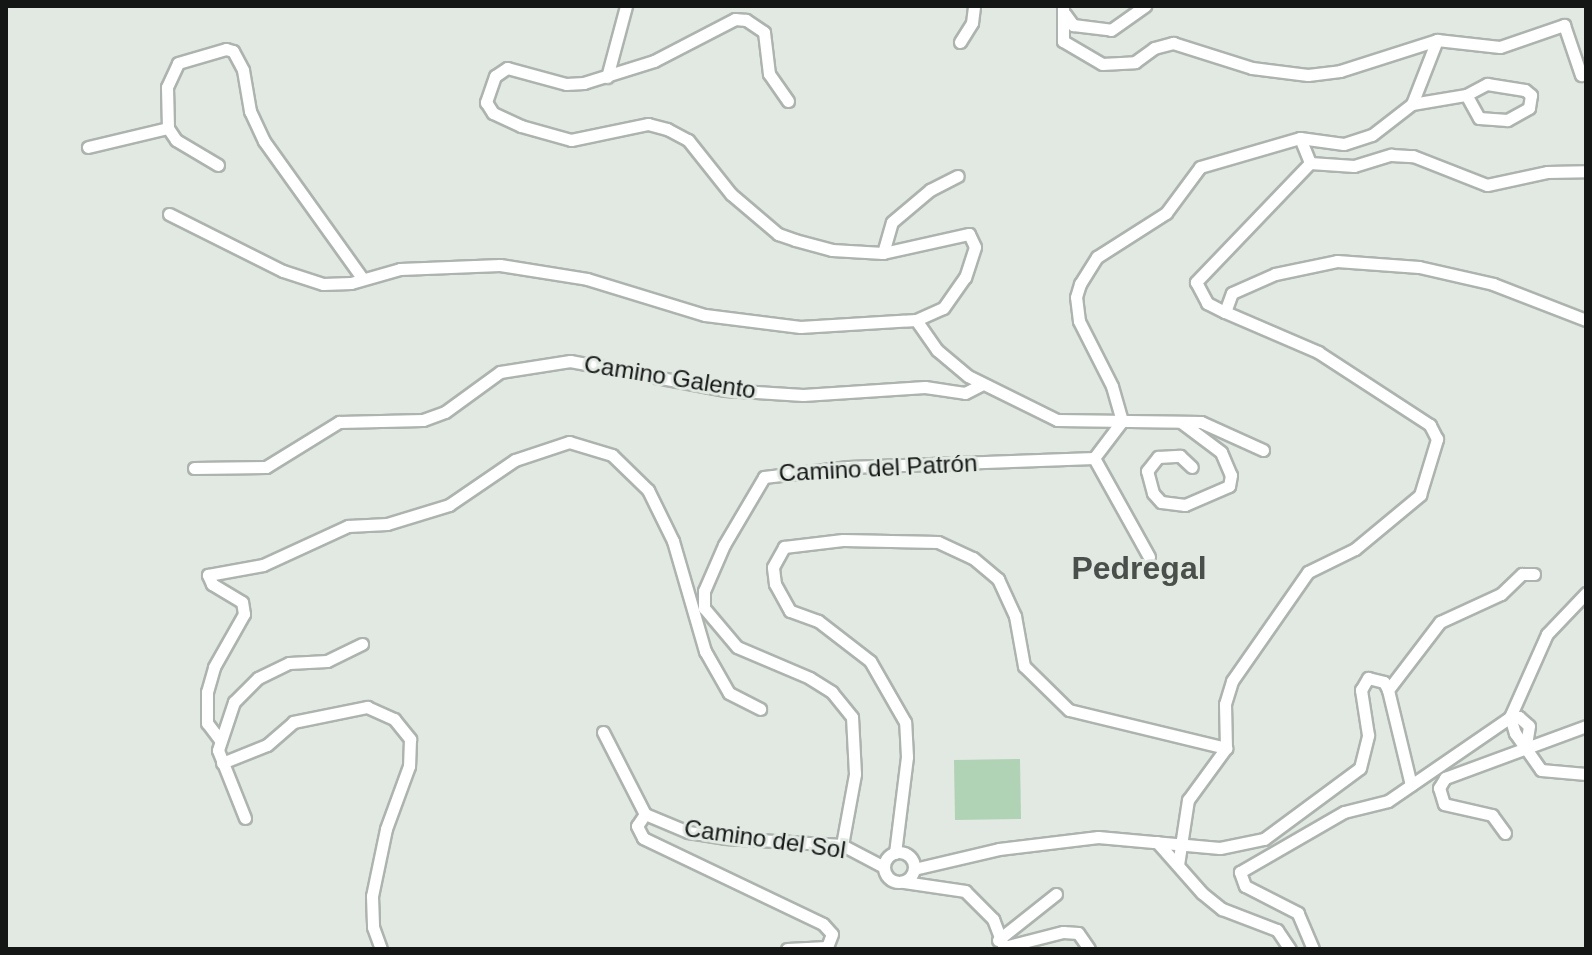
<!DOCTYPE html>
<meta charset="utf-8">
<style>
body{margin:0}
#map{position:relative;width:1592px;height:955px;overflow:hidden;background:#e2e9e3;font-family:Helvetica,sans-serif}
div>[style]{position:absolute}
.green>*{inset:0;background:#b0d2b5}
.roads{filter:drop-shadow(2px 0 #adb3ae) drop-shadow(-2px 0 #adb3ae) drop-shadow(0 2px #adb3ae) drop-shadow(0 -2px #adb3ae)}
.minor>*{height:11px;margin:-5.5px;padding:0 5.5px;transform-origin:5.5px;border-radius:5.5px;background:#fff}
.minor>.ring{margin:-5.5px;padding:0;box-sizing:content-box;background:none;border:11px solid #fff;border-radius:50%}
span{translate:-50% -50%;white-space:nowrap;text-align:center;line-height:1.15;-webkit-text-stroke:6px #e2e9e3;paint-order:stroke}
.street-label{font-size:24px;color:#141615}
.district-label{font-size:32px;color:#494f4a;font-weight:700}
.frame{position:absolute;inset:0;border:8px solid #141615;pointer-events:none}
</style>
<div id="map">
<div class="green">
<div style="clip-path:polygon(1020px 759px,1021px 819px,955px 820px,954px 760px)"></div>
</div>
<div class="roads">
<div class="minor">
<div style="left:1063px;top:6px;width:35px;rotate:90deg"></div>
<div style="left:1063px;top:41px;width:45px;rotate:30.5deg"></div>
<div style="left:1102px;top:64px;width:33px;rotate:-3deg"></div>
<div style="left:1135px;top:62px;width:24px;rotate:-36deg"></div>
<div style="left:1154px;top:48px;width:20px;rotate:-15deg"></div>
<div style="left:1173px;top:43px;width:83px;rotate:17.6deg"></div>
<div style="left:1252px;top:68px;width:56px;rotate:7.1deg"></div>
<div style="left:1308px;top:75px;width:32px;rotate:-7deg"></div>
<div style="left:1340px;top:71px;width:102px;rotate:-17.7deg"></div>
<div style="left:1065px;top:14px;width:14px;rotate:54deg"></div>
<div style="left:1073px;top:25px;width:38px;rotate:7deg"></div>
<div style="left:1111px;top:30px;width:42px;rotate:-35.2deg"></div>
<div style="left:960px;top:42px;width:22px;rotate:-58deg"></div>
<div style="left:972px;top:23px;width:17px;rotate:-83deg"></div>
<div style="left:607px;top:77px;width:73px;rotate:-75deg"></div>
<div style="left:1487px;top:84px;width:38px;rotate:9deg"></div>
<div style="left:1525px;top:90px;width:8px;rotate:40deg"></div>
<div style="left:1531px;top:95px;width:13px;rotate:99deg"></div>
<div style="left:1529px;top:108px;width:25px;rotate:151deg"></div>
<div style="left:1507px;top:120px;width:28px;rotate:-176deg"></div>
<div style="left:1479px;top:118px;width:26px;rotate:-119deg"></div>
<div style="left:1466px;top:95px;width:24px;rotate:-28deg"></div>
<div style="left:788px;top:101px;width:33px;rotate:-125deg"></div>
<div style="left:769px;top:74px;width:42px;rotate:-96.8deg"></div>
<div style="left:764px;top:32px;width:22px;rotate:-146deg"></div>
<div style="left:746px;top:20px;width:11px;rotate:-175deg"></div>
<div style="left:735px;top:19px;width:91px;rotate:152.6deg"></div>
<div style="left:654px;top:61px;width:73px;rotate:162.6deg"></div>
<div style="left:584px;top:83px;width:18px;rotate:177deg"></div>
<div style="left:566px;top:84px;width:61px;rotate:-164.8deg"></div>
<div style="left:507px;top:68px;width:14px;rotate:146deg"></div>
<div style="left:495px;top:76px;width:28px;rotate:109deg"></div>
<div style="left:486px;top:102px;width:13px;rotate:58deg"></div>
<div style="left:493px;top:113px;width:31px;rotate:25deg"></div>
<div style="left:521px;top:126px;width:52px;rotate:15.6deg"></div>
<div style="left:571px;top:140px;width:79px;rotate:-11.7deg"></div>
<div style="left:648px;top:124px;width:20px;rotate:15deg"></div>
<div style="left:667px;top:129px;width:24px;rotate:28deg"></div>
<div style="left:688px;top:140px;width:69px;rotate:51.5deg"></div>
<div style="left:731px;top:194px;width:62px;rotate:40.4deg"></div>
<div style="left:778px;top:234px;width:18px;rotate:19deg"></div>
<div style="left:795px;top:240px;width:38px;rotate:15deg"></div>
<div style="left:832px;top:250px;width:51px;rotate:3.4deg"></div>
<div style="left:883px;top:253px;width:88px;rotate:-12.5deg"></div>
<div style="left:969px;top:234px;width:14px;rotate:65deg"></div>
<div style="left:975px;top:247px;width:32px;rotate:108deg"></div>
<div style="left:965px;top:277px;width:38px;rotate:125deg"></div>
<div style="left:943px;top:308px;width:30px;rotate:156deg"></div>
<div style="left:916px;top:320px;width:37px;rotate:55deg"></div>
<div style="left:937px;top:350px;width:40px;rotate:40deg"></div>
<div style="left:968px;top:376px;width:99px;rotate:26.3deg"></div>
<div style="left:1057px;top:420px;width:144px;rotate:0.8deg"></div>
<div style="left:1201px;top:422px;width:68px;rotate:24.3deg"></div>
<div style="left:1412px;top:104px;width:55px;rotate:-9.5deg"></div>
<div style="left:1300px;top:138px;width:27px;rotate:68deg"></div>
<div style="left:1310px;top:163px;width:44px;rotate:3.9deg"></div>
<div style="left:1354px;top:166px;width:39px;rotate:-17deg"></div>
<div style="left:1391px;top:155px;width:22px;rotate:3deg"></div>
<div style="left:1413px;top:156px;width:79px;rotate:21.4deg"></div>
<div style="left:1487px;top:185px;width:61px;rotate:-12.2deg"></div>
<div style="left:1547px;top:172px;width:39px;rotate:-1deg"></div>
<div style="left:88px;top:147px;width:82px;rotate:-13.4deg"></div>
<div style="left:1310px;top:163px;width:165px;rotate:133.8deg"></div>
<div style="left:1196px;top:282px;width:24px;rotate:62deg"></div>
<div style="left:1207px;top:303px;width:20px;rotate:27deg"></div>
<div style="left:1225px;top:312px;width:20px;rotate:-70deg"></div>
<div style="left:1232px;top:293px;width:47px;rotate:-23.8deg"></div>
<div style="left:1275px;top:274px;width:63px;rotate:-11.8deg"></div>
<div style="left:1337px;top:261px;width:82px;rotate:4.2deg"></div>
<div style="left:1419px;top:267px;width:76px;rotate:12.9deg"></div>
<div style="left:1493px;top:284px;width:100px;rotate:21.2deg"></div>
<div style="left:218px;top:165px;width:49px;rotate:-149.2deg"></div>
<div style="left:176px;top:140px;width:14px;rotate:-124deg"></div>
<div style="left:168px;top:128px;width:41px;rotate:-91.4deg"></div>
<div style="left:167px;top:87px;width:26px;rotate:-65deg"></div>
<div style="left:178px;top:63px;width:50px;rotate:-16.3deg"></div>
<div style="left:226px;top:49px;width:7px;rotate:16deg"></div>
<div style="left:233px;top:51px;width:21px;rotate:62deg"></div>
<div style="left:243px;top:70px;width:42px;rotate:80.3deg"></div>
<div style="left:250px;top:111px;width:33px;rotate:65deg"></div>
<div style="left:264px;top:141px;width:168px;rotate:54.4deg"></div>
<div style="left:169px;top:214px;width:127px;rotate:26.6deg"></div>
<div style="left:283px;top:271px;width:42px;rotate:18deg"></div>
<div style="left:323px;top:284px;width:28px;rotate:-2deg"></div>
<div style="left:351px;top:283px;width:51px;rotate:-15.9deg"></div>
<div style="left:400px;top:269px;width:100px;rotate:-2.3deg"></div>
<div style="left:500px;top:265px;width:88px;rotate:9.1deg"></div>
<div style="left:587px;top:279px;width:123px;rotate:17deg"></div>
<div style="left:705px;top:315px;width:96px;rotate:7.2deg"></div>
<div style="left:800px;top:327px;width:116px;rotate:-3.5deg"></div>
<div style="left:883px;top:253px;width:32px;rotate:-74deg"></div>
<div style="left:892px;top:222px;width:50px;rotate:-40.1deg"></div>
<div style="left:930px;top:190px;width:31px;rotate:-27deg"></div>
<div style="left:1181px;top:422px;width:50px;rotate:36.9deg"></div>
<div style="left:1221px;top:452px;width:25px;rotate:67deg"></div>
<div style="left:1231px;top:475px;width:11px;rotate:100deg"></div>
<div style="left:1229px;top:486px;width:48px;rotate:156.6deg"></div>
<div style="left:1185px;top:505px;width:24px;rotate:-173deg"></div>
<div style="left:1161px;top:502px;width:12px;rotate:-132deg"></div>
<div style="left:1153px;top:493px;width:23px;rotate:-105deg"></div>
<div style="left:1147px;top:471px;width:18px;rotate:-52deg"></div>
<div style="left:1158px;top:457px;width:22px;rotate:-3deg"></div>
<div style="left:1180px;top:456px;width:16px;rotate:43deg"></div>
<div style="left:1094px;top:458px;width:113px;rotate:60.9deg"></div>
<div style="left:194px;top:468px;width:72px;rotate:-0.8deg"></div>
<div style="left:266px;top:467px;width:86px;rotate:-31.7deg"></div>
<div style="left:339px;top:422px;width:84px;rotate:-1.4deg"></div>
<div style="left:423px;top:420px;width:23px;rotate:-20deg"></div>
<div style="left:445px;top:412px;width:68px;rotate:-36deg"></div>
<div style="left:500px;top:372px;width:71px;rotate:-8.9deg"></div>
<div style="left:570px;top:361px;width:158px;rotate:10.6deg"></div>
<div style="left:725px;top:390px;width:78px;rotate:3.7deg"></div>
<div style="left:803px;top:395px;width:122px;rotate:-3.8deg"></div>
<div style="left:925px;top:387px;width:40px;rotate:8.5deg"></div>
<div style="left:965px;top:393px;width:18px;rotate:-27deg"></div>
<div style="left:1388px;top:690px;width:86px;rotate:-52.6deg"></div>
<div style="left:1440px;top:622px;width:67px;rotate:-24.7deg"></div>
<div style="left:1501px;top:594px;width:29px;rotate:-44deg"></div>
<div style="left:1522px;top:574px;width:12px"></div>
<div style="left:1510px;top:717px;width:91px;rotate:-66deg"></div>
<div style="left:1547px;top:634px;width:57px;rotate:-46.4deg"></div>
<div style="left:1510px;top:717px;width:17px;rotate:73deg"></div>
<div style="left:1515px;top:733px;width:45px;rotate:54.9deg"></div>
<div style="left:1541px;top:770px;width:45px;rotate:5.1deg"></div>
<div style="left:603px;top:732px;width:92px;rotate:62.9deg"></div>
<div style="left:220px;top:740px;width:21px;rotate:-127deg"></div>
<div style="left:207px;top:723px;width:31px;rotate:-90deg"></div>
<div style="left:207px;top:692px;width:26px;rotate:-74deg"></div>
<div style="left:214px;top:667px;width:61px;rotate:-60.5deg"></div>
<div style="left:244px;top:614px;width:12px;rotate:-99deg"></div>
<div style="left:242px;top:602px;width:35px;rotate:-149deg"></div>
<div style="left:212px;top:584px;width:10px;rotate:-114deg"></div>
<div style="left:208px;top:575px;width:56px;rotate:-10.3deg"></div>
<div style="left:263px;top:565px;width:94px;rotate:-24.6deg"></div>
<div style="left:348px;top:526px;width:39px;rotate:-3deg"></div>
<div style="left:387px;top:524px;width:65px;rotate:-17deg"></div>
<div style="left:449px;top:505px;width:80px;rotate:-34.3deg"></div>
<div style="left:515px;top:460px;width:57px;rotate:-18.4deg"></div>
<div style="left:569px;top:442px;width:45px;rotate:16.8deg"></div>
<div style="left:612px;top:455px;width:50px;rotate:44.2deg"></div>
<div style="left:648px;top:490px;width:57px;rotate:63.9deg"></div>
<div style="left:673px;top:541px;width:115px;rotate:73.8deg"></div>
<div style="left:705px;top:651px;width:48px;rotate:60.3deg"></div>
<div style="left:729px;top:693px;width:35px;rotate:27deg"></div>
<div style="left:222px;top:763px;width:48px;rotate:-21.8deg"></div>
<div style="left:267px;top:745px;width:35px;rotate:-41deg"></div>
<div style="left:293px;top:722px;width:76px;rotate:-11.5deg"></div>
<div style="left:367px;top:707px;width:30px;rotate:24deg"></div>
<div style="left:394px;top:719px;width:26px;rotate:51deg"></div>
<div style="left:410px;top:739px;width:27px;rotate:92deg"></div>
<div style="left:409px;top:766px;width:67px;rotate:110.1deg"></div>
<div style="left:386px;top:829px;width:68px;rotate:101.8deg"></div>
<div style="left:372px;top:896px;width:31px;rotate:88deg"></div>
<div style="left:373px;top:927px;width:23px;rotate:70deg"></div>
<div style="left:645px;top:814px;width:14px;rotate:124deg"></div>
<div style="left:637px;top:826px;width:13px;rotate:63deg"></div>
<div style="left:643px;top:838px;width:199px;rotate:25.5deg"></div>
<div style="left:823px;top:924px;width:13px;rotate:48deg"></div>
<div style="left:832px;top:934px;width:14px;rotate:111deg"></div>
<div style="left:827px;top:947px;width:40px;rotate:177.1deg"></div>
<div style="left:645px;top:814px;width:47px;rotate:22.7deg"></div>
<div style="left:688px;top:832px;width:37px;rotate:9deg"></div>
<div style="left:725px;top:838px;width:117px;rotate:3.4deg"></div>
<div style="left:842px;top:845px;width:47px;rotate:27.6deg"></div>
<div style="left:245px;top:818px;width:73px;rotate:-111.7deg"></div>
<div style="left:218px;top:750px;width:51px;rotate:-71.6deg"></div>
<div style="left:234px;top:702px;width:34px;rotate:-45deg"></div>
<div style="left:258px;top:678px;width:34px;rotate:-26deg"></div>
<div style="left:289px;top:663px;width:38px;rotate:-3deg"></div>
<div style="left:327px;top:661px;width:39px;rotate:-26deg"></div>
<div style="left:1505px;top:833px;width:22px;rotate:-126deg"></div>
<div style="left:1492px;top:815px;width:49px;rotate:-167.1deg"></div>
<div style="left:1444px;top:804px;width:17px;rotate:-107deg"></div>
<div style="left:1439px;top:788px;width:12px;rotate:-59deg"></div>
<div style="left:1445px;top:778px;width:150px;rotate:-20.2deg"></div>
<div style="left:1157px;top:842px;width:68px;rotate:48.6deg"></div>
<div style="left:1202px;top:893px;width:26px;rotate:39deg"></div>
<div style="left:1222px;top:909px;width:59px;rotate:20.9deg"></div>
<div style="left:1277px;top:930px;width:23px;rotate:56deg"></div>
<div style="left:842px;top:845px;width:72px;rotate:-79.6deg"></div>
<div style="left:855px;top:774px;width:57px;rotate:-93deg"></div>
<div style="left:852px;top:717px;width:32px;rotate:-129deg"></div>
<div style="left:832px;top:692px;width:26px;rotate:-148deg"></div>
<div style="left:810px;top:678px;width:79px;rotate:-157deg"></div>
<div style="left:737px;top:647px;width:51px;rotate:-130.2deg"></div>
<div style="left:704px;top:608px;width:17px;rotate:-90deg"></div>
<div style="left:704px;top:591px;width:50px;rotate:-66.5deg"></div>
<div style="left:724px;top:545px;width:79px;rotate:-59.5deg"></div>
<div style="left:764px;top:477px;width:85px;rotate:-6.8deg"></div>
<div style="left:848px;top:467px;width:246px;rotate:-2.1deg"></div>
<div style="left:1094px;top:458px;width:46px;rotate:-52.9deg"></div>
<div style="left:1122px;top:421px;width:36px;rotate:-106deg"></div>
<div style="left:1112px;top:386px;width:73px;rotate:-116.9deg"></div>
<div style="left:1079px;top:321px;width:24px;rotate:-97deg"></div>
<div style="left:1076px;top:297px;width:14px;rotate:-73deg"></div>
<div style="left:1080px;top:284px;width:32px;rotate:-58deg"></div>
<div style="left:1097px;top:257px;width:82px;rotate:-32.5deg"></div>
<div style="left:1166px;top:213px;width:57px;rotate:-53.5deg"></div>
<div style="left:1200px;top:167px;width:104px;rotate:-16.2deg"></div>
<div style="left:1300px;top:138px;width:44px;rotate:7.8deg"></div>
<div style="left:1344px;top:144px;width:29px;rotate:-18deg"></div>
<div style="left:1372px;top:135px;width:51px;rotate:-37.8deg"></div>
<div style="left:1412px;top:104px;width:69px;rotate:-68.7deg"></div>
<div style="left:1437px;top:40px;width:63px;rotate:6.3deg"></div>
<div style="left:1500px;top:47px;width:68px;rotate:-19deg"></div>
<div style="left:1564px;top:25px;width:53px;rotate:71.2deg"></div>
<div class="ring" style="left:884px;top:852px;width:19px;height:19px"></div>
<div style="left:895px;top:853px;width:97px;rotate:-82.9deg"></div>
<div style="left:907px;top:757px;width:35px;rotate:-93deg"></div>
<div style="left:905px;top:722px;width:70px;rotate:-119.8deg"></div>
<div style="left:870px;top:661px;width:66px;rotate:-142.4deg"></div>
<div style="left:818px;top:621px;width:30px;rotate:-160deg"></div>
<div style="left:790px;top:611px;width:31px;rotate:-119deg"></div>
<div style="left:775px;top:584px;width:17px;rotate:-97deg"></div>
<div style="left:773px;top:567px;width:23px;rotate:-61deg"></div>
<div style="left:784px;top:547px;width:59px;rotate:-6.8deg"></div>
<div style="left:843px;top:540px;width:95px;rotate:1.2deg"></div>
<div style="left:938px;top:542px;width:38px;rotate:25deg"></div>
<div style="left:973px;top:558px;width:33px;rotate:40deg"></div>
<div style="left:998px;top:579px;width:41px;rotate:65.3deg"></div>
<div style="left:1015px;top:616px;width:51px;rotate:79.8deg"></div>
<div style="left:1024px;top:666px;width:63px;rotate:44.4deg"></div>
<div style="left:1069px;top:710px;width:162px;rotate:13.6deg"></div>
<div style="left:1178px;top:865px;width:66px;rotate:-81.3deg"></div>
<div style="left:1188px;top:800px;width:64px;rotate:-53.8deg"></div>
<div style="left:1226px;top:748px;width:44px;rotate:-91.3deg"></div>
<div style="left:1225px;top:704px;width:24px;rotate:-73deg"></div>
<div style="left:1232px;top:681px;width:133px;rotate:-55.1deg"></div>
<div style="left:1308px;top:572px;width:52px;rotate:-26.1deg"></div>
<div style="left:1355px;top:549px;width:85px;rotate:-39.7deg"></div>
<div style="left:1420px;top:495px;width:59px;rotate:-73.1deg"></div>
<div style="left:1437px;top:439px;width:16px;rotate:-117deg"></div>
<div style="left:1430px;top:425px;width:134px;rotate:-146.9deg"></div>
<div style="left:1318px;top:352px;width:101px;rotate:-156.7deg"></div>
<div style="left:914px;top:869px;width:87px;rotate:-13.2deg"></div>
<div style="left:999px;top:849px;width:100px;rotate:-6.9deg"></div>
<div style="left:1098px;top:837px;width:122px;rotate:5.2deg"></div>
<div style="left:1220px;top:848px;width:45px;rotate:-11.6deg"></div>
<div style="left:1264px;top:839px;width:119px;rotate:-36.5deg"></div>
<div style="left:1360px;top:768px;width:34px;rotate:-76deg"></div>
<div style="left:1368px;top:735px;width:46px;rotate:-98.8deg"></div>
<div style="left:1361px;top:690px;width:14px;rotate:-60deg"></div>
<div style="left:1368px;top:678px;width:16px;rotate:14deg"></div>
<div style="left:1384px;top:682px;width:9px;rotate:63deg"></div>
<div style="left:1388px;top:690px;width:98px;rotate:76.4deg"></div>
<div style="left:904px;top:882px;width:62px;rotate:8.4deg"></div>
<div style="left:965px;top:891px;width:40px;rotate:45deg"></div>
<div style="left:993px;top:919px;width:30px;rotate:69deg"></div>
<div style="left:1004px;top:947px;width:61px;rotate:-14.3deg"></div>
<div style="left:1063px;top:932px;width:15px;rotate:4deg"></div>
<div style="left:1078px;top:933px;width:19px;rotate:55deg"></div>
<div style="left:998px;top:940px;width:74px;rotate:-38.4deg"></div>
<div style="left:1313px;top:949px;width:39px;rotate:-113deg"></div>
<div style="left:1298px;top:913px;width:59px;rotate:-153deg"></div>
<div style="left:1245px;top:886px;width:15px;rotate:-110deg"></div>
<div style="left:1240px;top:872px;width:120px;rotate:-30deg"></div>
<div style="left:1344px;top:812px;width:45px;rotate:-14deg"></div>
<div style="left:1388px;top:801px;width:148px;rotate:-34.5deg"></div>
<div style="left:1510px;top:717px;width:9px"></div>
<div style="left:1519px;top:717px;width:13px;rotate:42deg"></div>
<div style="left:1529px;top:726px;width:20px;rotate:99deg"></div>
</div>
</div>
<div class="street-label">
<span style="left:670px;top:377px;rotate:9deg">Camino Galento</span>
<span style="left:878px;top:468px;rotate:-3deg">Camino del Patrón</span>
<span style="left:765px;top:839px;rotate:8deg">Camino del Sol</span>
</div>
<div class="district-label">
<span style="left:1139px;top:568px">Pedregal</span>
</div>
<div class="frame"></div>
</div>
